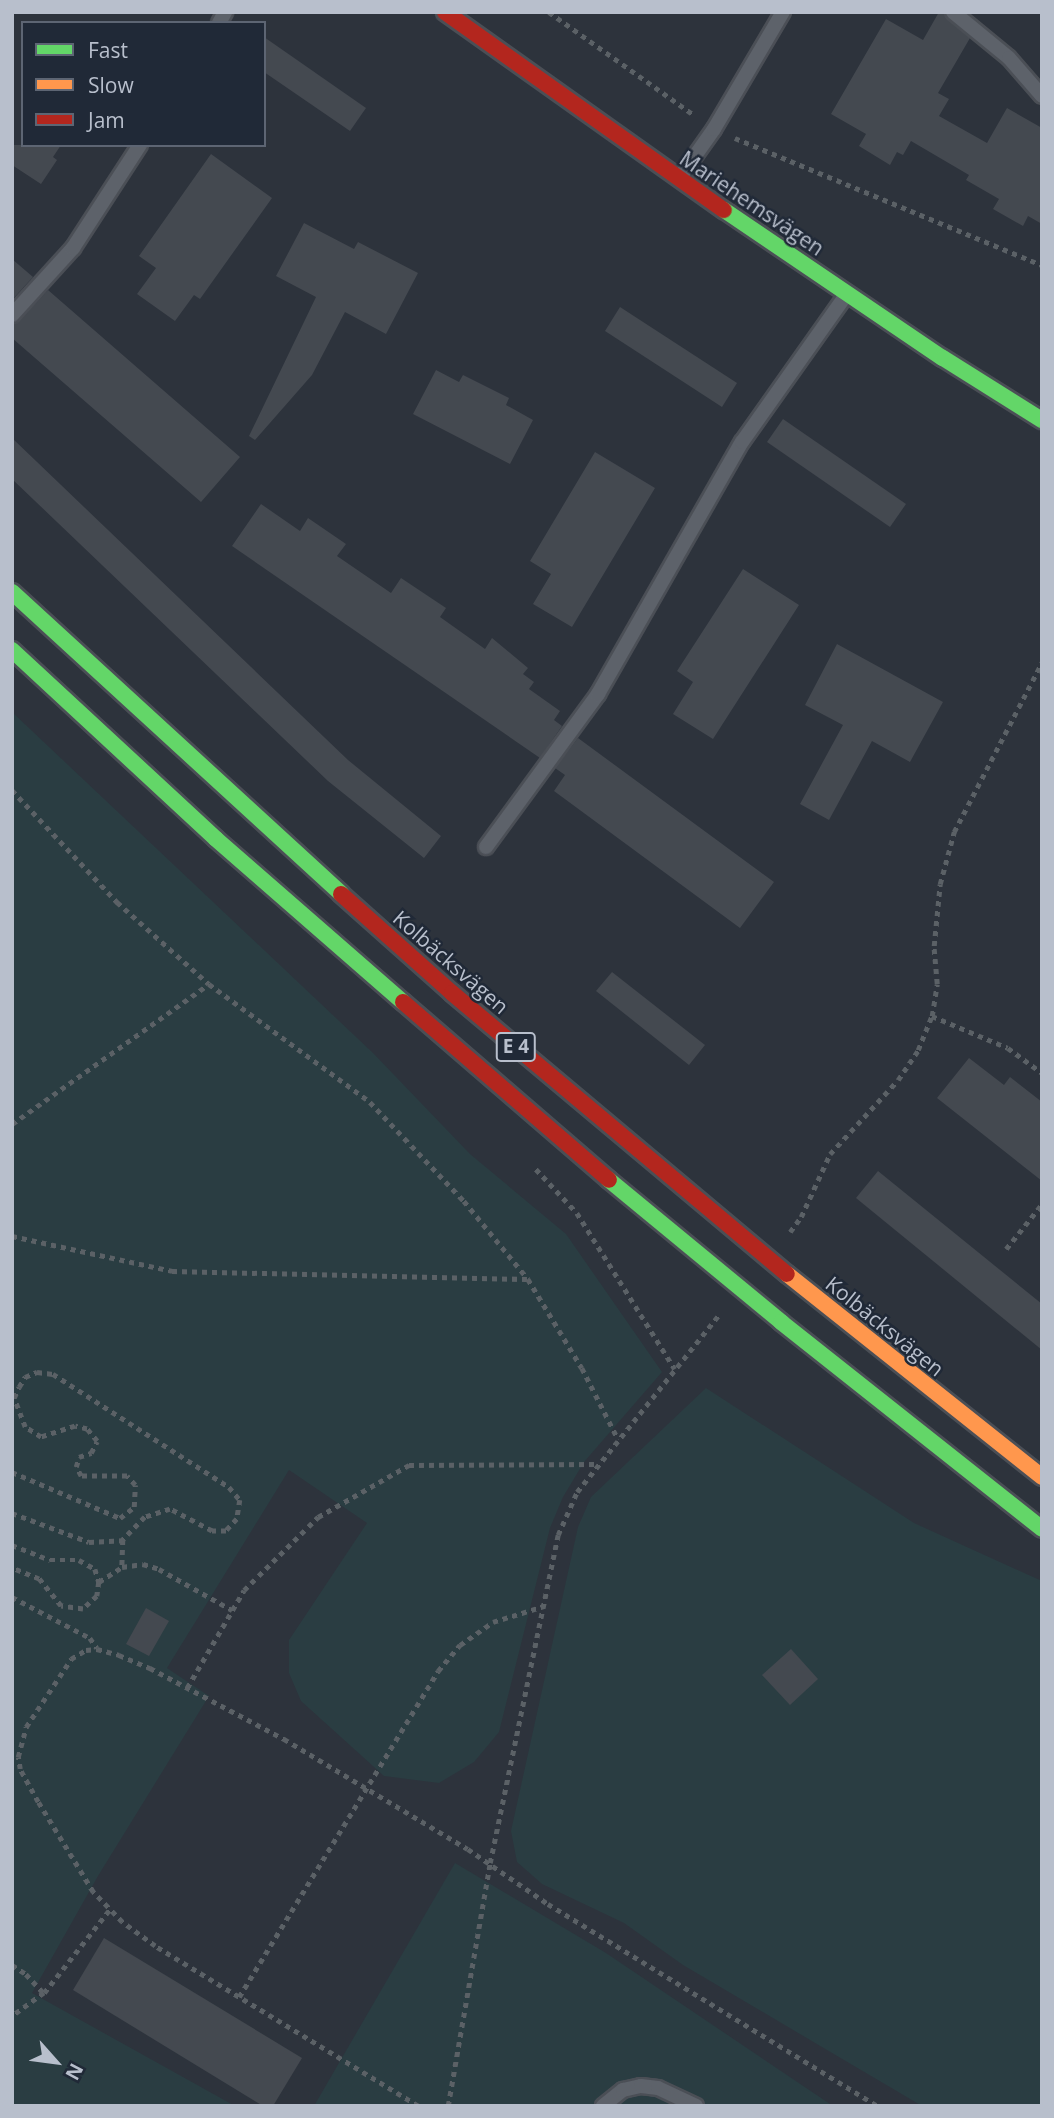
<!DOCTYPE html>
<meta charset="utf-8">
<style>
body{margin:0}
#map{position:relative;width:1054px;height:2118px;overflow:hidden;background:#2d333c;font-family:"Open Sans",sans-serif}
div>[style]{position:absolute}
.green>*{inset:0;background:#2a3d42}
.building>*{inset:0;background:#444950}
.path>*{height:4.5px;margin-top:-2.25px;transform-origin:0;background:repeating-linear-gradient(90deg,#5b6166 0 5px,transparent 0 10px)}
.roads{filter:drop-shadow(2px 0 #4b4f56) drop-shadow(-2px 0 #4b4f56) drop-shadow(0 2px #4b4f56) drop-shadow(0 -2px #4b4f56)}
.lane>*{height:14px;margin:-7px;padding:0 7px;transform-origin:7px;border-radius:7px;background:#5d626a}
.fast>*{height:16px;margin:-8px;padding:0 8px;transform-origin:8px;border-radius:8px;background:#63d668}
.slow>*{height:16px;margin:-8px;padding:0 8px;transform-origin:8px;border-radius:8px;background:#ff974d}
.jam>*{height:16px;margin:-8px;padding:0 8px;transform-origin:8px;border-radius:8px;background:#b3261e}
span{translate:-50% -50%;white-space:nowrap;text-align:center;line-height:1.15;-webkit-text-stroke:5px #202937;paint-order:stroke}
.shield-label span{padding:2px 5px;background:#202937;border:2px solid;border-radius:5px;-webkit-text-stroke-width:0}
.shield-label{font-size:19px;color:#b8bfcc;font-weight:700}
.street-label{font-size:21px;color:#b8bfcc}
.frame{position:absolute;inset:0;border:14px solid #b8bfcc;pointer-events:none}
.legend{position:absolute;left:21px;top:21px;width:245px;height:126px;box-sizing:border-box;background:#202937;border:2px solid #5d6573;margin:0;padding:9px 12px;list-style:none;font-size:21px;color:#b8bfcc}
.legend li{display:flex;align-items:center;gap:14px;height:35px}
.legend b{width:35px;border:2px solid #5d6573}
.north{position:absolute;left:21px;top:2027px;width:70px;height:70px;-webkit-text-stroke:5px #202937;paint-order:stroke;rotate:118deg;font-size:19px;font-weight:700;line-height:28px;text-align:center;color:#b8bfcc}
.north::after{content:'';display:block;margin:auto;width:24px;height:32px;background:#b8bfcc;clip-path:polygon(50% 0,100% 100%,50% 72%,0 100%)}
</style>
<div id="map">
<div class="green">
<div style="clip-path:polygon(12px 712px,373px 1053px,470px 1154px,566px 1234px,662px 1372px,584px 1462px,563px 1497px,550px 1528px,499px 1732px,474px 1762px,439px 1783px,384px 1776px,301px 1701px,289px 1673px,289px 1640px,367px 1523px,289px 1470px,167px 1668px,209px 1696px,98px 1876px,32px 1993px,235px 2106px,12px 2106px)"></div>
<div style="clip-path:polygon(706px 1388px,914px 1523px,1042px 1581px,1042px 2106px,922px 2106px,683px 1965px,624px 1923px,542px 1884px,517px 1862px,511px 1831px,578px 1527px,591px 1497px)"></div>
<div style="clip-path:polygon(455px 1863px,606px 1953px,833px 2106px,314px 2106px)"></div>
</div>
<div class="building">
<div style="clip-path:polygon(939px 12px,944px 12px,947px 19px,970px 38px,938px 93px,949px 99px,939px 116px,987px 143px,1007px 108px,1042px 128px,1042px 224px,1028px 216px,1023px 226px,993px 209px,999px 199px,966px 180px,969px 175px,911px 141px,903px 155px,897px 152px,890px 165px,859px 146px,866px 134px,831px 114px,886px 19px,923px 40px)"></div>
<div style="clip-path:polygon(264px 37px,366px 108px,350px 131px,264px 72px)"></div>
<div style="clip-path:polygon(12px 145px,61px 145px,53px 157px,57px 160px,41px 184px,12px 165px)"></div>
<div style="clip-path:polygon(211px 154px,272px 198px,200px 299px,194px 295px,175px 321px,137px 294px,156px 268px,139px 256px)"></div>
<div style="clip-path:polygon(304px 223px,354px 249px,358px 242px,418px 273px,386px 334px,345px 312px,312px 375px,255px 440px,249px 436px,316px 297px,276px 276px)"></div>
<div style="clip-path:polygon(12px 259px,33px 277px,12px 300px)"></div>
<div style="clip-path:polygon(48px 290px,240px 457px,201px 502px,12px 338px,12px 324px,19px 321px)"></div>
<div style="clip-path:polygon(620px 307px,737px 383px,722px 407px,605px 331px)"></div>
<div style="clip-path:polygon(436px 370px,459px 382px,463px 375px,509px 398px,506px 405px,533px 420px,510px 464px,413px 414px)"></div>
<div style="clip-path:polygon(783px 419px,906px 504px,890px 527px,767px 442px)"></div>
<div style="clip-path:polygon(12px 438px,348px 760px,441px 836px,424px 858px,328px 781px,12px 479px)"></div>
<div style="clip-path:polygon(595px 452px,655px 488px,572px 627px,533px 604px,551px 574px,530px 561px)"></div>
<div style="clip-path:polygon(261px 504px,300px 531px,308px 518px,346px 544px,337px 556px,391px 593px,401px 578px,446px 608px,440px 617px,485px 649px,492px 638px,528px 668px,523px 674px,534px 682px,529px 689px,560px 711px,554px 720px,562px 726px,540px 758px,232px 546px)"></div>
<div style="clip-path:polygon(743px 569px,799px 605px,713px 739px,673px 714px,693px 682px,677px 671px)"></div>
<div style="clip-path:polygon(837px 644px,943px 702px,910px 762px,872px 741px,829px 820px,800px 804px,843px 725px,805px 705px)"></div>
<div style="clip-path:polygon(578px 738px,774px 882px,740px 928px,554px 791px,565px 775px,555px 768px)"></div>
<div style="clip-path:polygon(612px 972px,705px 1045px,689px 1065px,596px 991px)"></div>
<div style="clip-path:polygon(969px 1058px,1004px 1085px,1010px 1077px,1042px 1102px,1042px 1181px,937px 1098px)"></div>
<div style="clip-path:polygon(878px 1171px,1042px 1304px,1042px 1350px,856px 1198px)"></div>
<div style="clip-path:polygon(146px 1608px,169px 1621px,149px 1656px,126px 1644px)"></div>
<div style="clip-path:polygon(791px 1649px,818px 1679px,790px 1705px,762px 1675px)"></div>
<div style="clip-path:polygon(104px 1938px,302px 2058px,273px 2106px,263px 2106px,73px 1990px)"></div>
</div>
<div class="path">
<div style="left:549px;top:12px;width:178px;rotate:35.4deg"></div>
<div style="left:735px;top:138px;width:332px;rotate:22.5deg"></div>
<div style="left:12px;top:790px;width:154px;rotate:46.8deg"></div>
<div style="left:117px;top:902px;width:123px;rotate:41.7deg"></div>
<div style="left:209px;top:984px;width:200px;rotate:36.2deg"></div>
<div style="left:370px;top:1102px;width:137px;rotate:46.5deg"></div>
<div style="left:464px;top:1201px;width:101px;rotate:50.6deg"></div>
<div style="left:528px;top:1279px;width:104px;rotate:58.8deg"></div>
<div style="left:582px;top:1368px;width:80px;rotate:63.1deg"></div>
<div style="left:932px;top:1016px;width:82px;rotate:22.8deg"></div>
<div style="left:1008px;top:1048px;width:42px;rotate:36.3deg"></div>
<div style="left:12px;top:1124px;width:242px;rotate:-35.4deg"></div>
<div style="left:536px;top:1169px;width:60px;rotate:47deg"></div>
<div style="left:577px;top:1213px;width:184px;rotate:57.9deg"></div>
<div style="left:790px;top:1232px;width:19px;rotate:-54deg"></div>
<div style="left:801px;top:1217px;width:69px;rotate:-65.3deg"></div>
<div style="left:830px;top:1154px;width:100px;rotate:-47.4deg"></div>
<div style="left:898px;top:1080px;width:36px;rotate:-56deg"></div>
<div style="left:918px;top:1050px;width:37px;rotate:-68deg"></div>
<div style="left:932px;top:1016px;width:32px;rotate:-81deg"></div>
<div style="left:937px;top:984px;width:38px;rotate:-95deg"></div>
<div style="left:934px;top:946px;width:62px;rotate:-84.5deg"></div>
<div style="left:940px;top:884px;width:54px;rotate:-74.9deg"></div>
<div style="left:954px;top:832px;width:191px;rotate:-62.6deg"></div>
<div style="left:12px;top:1236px;width:164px;rotate:12.3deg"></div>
<div style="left:172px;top:1271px;width:355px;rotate:1.3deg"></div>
<div style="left:1006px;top:1249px;width:58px;rotate:-51.3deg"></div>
<div style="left:12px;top:1472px;width:117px;rotate:23.1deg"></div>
<div style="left:120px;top:1518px;width:18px;rotate:-38deg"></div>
<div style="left:134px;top:1507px;width:22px;rotate:-87deg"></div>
<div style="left:135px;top:1485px;width:12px;rotate:-132deg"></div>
<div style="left:127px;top:1476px;width:46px;rotate:180deg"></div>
<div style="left:81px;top:1476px;width:10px;rotate:-119deg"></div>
<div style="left:76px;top:1467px;width:10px;rotate:-73deg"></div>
<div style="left:79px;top:1457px;width:13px;rotate:-18deg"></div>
<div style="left:91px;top:1453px;width:13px;rotate:-63deg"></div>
<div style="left:97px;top:1441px;width:16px;rotate:-130deg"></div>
<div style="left:87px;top:1429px;width:12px;rotate:-166deg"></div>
<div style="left:75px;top:1426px;width:36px;rotate:162deg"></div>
<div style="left:41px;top:1437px;width:19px;rotate:-148deg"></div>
<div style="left:25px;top:1427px;width:31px;rotate:-111deg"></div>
<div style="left:14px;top:1398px;width:12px;rotate:-66deg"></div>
<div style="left:19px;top:1387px;width:12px;rotate:-59deg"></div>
<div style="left:25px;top:1377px;width:13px;rotate:-23deg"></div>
<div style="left:37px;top:1372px;width:16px;rotate:7deg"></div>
<div style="left:53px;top:1374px;width:209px;rotate:32.7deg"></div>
<div style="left:229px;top:1487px;width:17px;rotate:50deg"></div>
<div style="left:240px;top:1500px;width:19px;rotate:99deg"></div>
<div style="left:237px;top:1519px;width:16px;rotate:133deg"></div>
<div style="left:226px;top:1531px;width:14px;rotate:180deg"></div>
<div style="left:212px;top:1531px;width:47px;rotate:-152.4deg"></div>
<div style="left:170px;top:1509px;width:26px;rotate:162deg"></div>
<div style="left:145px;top:1517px;width:32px;rotate:134deg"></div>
<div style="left:123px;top:1540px;width:27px;rotate:92deg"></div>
<div style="left:122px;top:1567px;width:21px;rotate:-8deg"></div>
<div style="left:143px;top:1564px;width:17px;rotate:17deg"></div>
<div style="left:159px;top:1569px;width:84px;rotate:29.3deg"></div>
<div style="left:12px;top:1513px;width:82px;rotate:20.6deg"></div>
<div style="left:89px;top:1542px;width:34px;rotate:-3deg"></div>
<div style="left:12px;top:1545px;width:41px;rotate:21.5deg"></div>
<div style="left:50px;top:1560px;width:29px"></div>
<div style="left:79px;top:1560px;width:18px;rotate:29deg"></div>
<div style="left:95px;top:1569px;width:14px;rotate:73deg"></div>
<div style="left:99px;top:1582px;width:14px;rotate:98deg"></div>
<div style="left:97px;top:1596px;width:19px;rotate:137deg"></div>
<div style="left:83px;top:1609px;width:22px;rotate:-172deg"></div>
<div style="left:61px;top:1606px;width:35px;rotate:-129deg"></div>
<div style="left:39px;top:1579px;width:29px;rotate:-158deg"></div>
<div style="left:99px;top:1582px;width:27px;rotate:-33deg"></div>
<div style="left:12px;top:1597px;width:88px;rotate:27.7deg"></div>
<div style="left:90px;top:1638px;width:12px;rotate:55deg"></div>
<div style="left:187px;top:1688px;width:113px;rotate:-59.8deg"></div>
<div style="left:244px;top:1590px;width:104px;rotate:-44.6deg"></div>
<div style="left:318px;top:1517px;width:105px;rotate:-29.7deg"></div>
<div style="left:409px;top:1465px;width:189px;rotate:-0.3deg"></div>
<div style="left:12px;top:1965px;width:17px;rotate:33deg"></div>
<div style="left:26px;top:1974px;width:26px;rotate:47deg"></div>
<div style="left:44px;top:1993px;width:39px;rotate:144deg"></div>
<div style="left:44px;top:1993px;width:107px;rotate:-51.8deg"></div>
<div style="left:239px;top:1997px;width:382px;rotate:-58.6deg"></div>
<div style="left:438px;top:1671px;width:34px;rotate:-50deg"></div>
<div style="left:460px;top:1645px;width:40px;rotate:-34.9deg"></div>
<div style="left:493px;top:1622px;width:53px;rotate:-17.4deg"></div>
<div style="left:418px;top:2106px;width:308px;rotate:-148.7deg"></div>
<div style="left:155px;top:1946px;width:41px;rotate:-144deg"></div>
<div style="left:122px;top:1922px;width:42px;rotate:-134deg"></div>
<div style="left:93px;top:1892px;width:105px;rotate:-121.4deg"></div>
<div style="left:38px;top:1802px;width:38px;rotate:-119deg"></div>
<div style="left:20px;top:1769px;width:12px;rotate:-99deg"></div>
<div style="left:18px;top:1757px;width:31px;rotate:-75deg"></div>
<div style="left:26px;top:1727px;width:82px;rotate:-56.5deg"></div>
<div style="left:71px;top:1659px;width:17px;rotate:-31deg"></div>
<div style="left:86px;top:1650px;width:11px;rotate:-5deg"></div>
<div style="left:97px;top:1649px;width:23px;rotate:15deg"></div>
<div style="left:119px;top:1655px;width:34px;rotate:23deg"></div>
<div style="left:150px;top:1668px;width:152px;rotate:27.9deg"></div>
<div style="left:284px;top:1739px;width:214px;rotate:30.9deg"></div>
<div style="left:468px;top:1849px;width:97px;rotate:34.5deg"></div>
<div style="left:548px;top:1904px;width:386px;rotate:31.5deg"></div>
<div style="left:448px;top:2106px;width:247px;rotate:-80.2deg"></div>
<div style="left:490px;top:1863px;width:335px;rotate:-78.3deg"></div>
<div style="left:558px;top:1535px;width:47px;rotate:-66.2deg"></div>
<div style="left:577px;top:1492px;width:226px;rotate:-51.3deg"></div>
</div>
<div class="roads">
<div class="lane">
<div style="left:953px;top:12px;width:72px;rotate:39.4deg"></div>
<div style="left:1009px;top:58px;width:50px;rotate:49deg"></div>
<div style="left:219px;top:23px;width:13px;rotate:-61deg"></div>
<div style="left:680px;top:177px;width:59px;rotate:-54.7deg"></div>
<div style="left:714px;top:129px;width:136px;rotate:-59.5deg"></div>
<div style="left:12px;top:315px;width:91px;rotate:-47.7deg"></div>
<div style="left:73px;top:248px;width:123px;rotate:-57deg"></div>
<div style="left:486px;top:847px;width:190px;rotate:-53.8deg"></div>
<div style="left:598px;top:694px;width:290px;rotate:-60.3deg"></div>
<div style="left:742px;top:442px;width:180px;rotate:-54.7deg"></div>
<div style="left:603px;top:2106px;width:26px;rotate:-39deg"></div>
<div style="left:623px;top:2090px;width:18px;rotate:-13deg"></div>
<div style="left:641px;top:2086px;width:17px;rotate:7deg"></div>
<div style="left:658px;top:2088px;width:42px;rotate:25.3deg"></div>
</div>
<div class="fast">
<div style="left:724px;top:210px;width:264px;rotate:34.1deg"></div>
<div style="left:943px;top:358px;width:117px;rotate:32.1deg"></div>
<div style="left:12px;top:592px;width:447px;rotate:42.5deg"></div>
<div style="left:12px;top:650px;width:278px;rotate:42.8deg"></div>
<div style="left:216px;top:839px;width:248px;rotate:41.1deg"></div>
<div style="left:609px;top:1180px;width:223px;rotate:39.5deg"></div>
<div style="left:781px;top:1322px;width:333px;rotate:38.4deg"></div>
</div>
<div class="slow">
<div style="left:787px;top:1274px;width:326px;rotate:38.5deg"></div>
</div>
<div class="jam">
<div style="left:445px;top:12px;width:342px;rotate:35.4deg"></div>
<div style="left:341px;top:894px;width:149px;rotate:41.7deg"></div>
<div style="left:452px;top:993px;width:437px;rotate:40deg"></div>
<div style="left:403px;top:1002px;width:272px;rotate:40.8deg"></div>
</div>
</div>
<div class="shield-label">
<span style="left:516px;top:1047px">E 4</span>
</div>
<div class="street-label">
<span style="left:752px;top:203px;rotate:34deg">Mariehemsvägen</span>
<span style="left:451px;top:962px;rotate:41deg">Kolbäcksvägen</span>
<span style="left:885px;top:1326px;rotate:39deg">Kolbäcksvägen</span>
</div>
<div class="frame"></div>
<ul class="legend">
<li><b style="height:9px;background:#63d668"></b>Fast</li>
<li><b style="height:9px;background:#ff974d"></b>Slow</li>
<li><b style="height:9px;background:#b3261e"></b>Jam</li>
</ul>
<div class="north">N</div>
</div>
